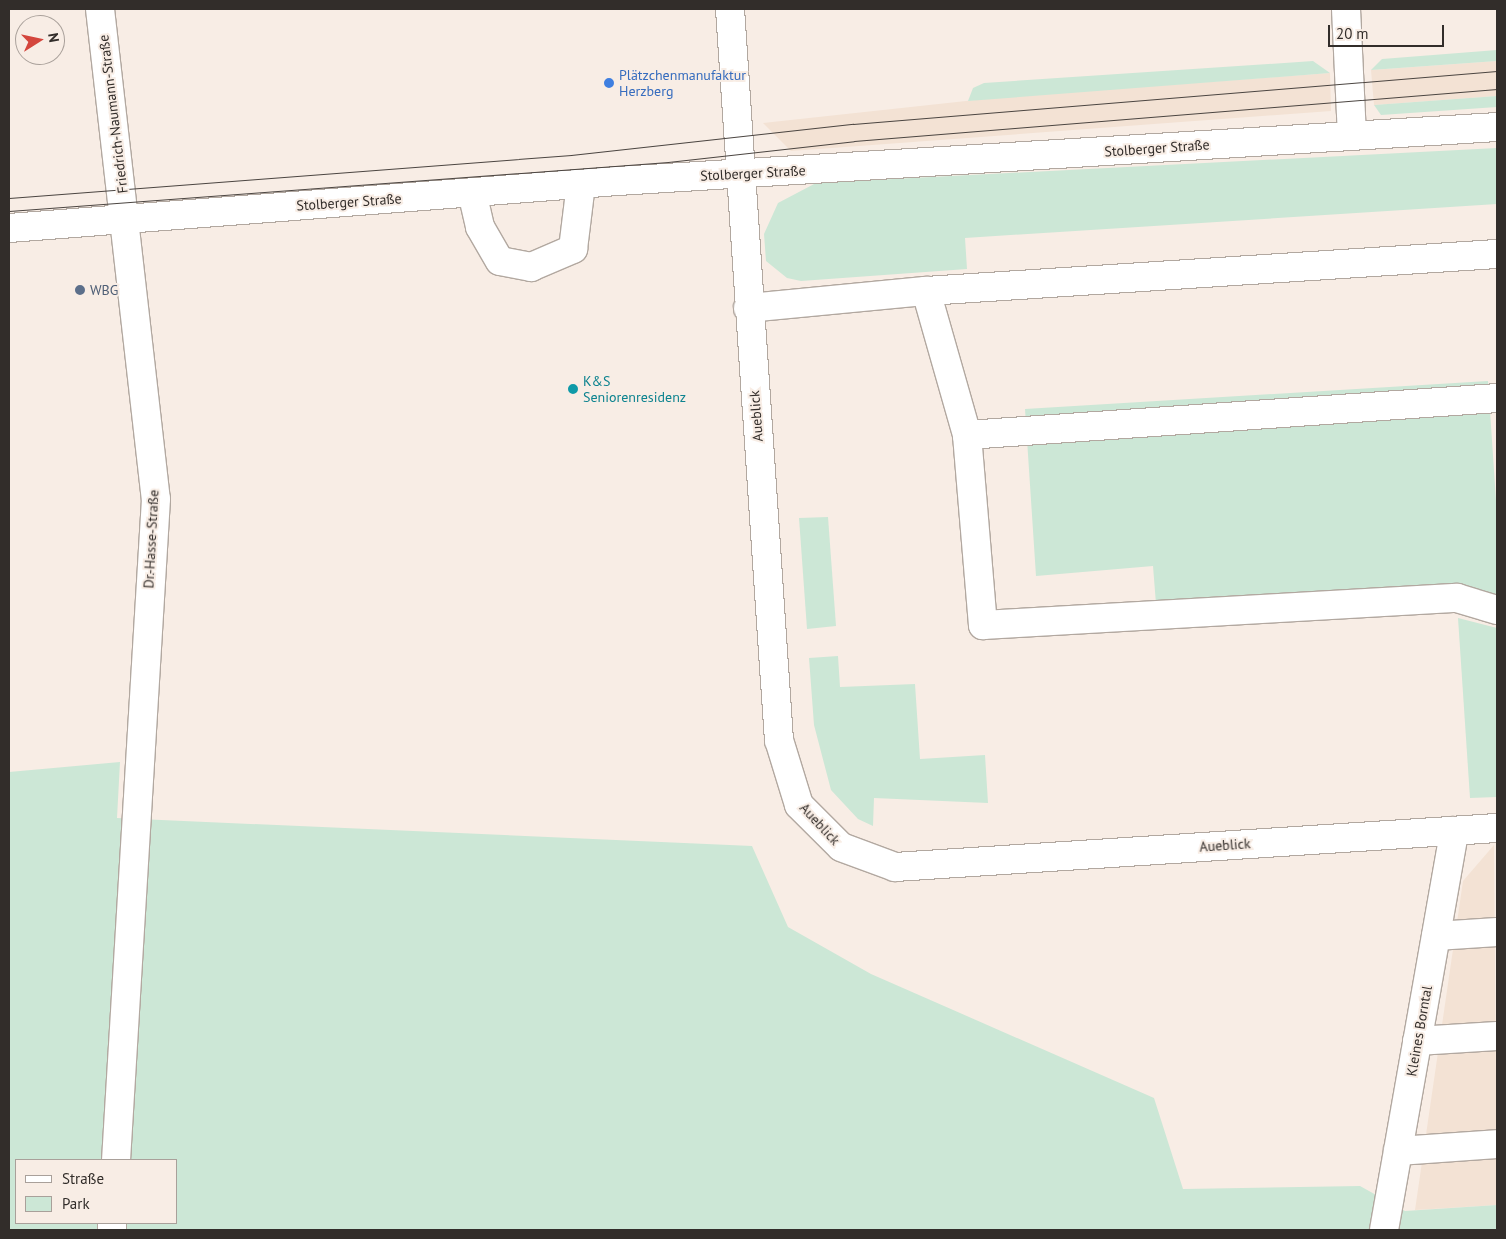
<!DOCTYPE html>
<meta charset="utf-8">
<style>
body{margin:0}
#map{position:relative;width:1506px;height:1239px;overflow:hidden;background:#f8ede5;font-family:"PT Sans",sans-serif}
div>[style]{position:absolute}
.built>*{inset:0;background:#f3e2d4}
.green>*{inset:0;background:#cce7d6}
.roads{filter:drop-shadow(1px 0 #b2a8a0) drop-shadow(-1px 0 #b2a8a0) drop-shadow(0 1px #b2a8a0) drop-shadow(0 -1px #b2a8a0)}
.minor>*{height:28px;margin:-14px;padding:0 14px;transform-origin:14px;border-radius:14px;background:#fff}
.major>*{height:28px;margin:-14px;padding:0 14px;transform-origin:14px;border-radius:14px;background:#fff}
.tram>*{height:1px;margin:-0.5px;padding:0 0.5px;transform-origin:0.5px;border-radius:0.5px;background:#4b4541}
.dots>*{width:14px;height:14px;translate:-50% -50%;box-sizing:border-box;border:2px solid #f8ede5;border-radius:50%}
span{translate:-50% -50%;white-space:nowrap;text-align:center;line-height:1.15;-webkit-text-stroke:4px #f8ede5;paint-order:stroke}
.shop-label{font-size:14px;color:#366cbe}
.left{translate:0 -50%;text-align:left}
.street-label{font-size:14px;color:#322d2a}
.service-label{font-size:14px;color:#4e5e75}
.culture-label{font-size:14px;color:#0d838f}
.frame{position:absolute;inset:0;border:10px solid #322d2a;pointer-events:none}
.legend{position:absolute;left:15px;top:1159px;width:162px;height:65px;box-sizing:border-box;background:#f8ede5;border:1px solid #a9a09a;margin:0;padding:6px 9px;list-style:none;font-size:15px;color:#322d2a}
.legend li{display:flex;align-items:center;gap:10px;height:25px}
.legend b{width:25px;border:1px solid #a9a09a}
.north{position:absolute;left:15px;top:15px;width:50px;height:50px;box-sizing:border-box;background:#f8ede5;border:1px solid #a9a09a;border-radius:50%;rotate:80deg;font-size:14px;font-weight:700;line-height:20px;text-align:center;color:#322d2a}
.north::after{content:'';display:block;margin:auto;width:18px;height:22px;background:#d4463d;clip-path:polygon(50% 0,100% 100%,50% 72%,0 100%)}
.scale{position:absolute;left:1328px;top:25px;width:116px;height:22px;box-sizing:border-box;border:2px solid #322d2a;border-top:0;padding-left:6px;font-size:15px;line-height:18px;white-space:nowrap;color:#322d2a;-webkit-text-stroke:4px #f8ede5;paint-order:stroke}
</style>
<div id="map">
<div class="built">
<div style="clip-path:polygon(1497px 61px,1497px 96px,1374px 105px,1371px 70px)"></div>
<div style="clip-path:polygon(1330px 73px,1331px 111px,791px 151px,763px 123px,1003px 97px)"></div>
<div style="clip-path:polygon(1494px 845px,1497px 1205px,1415px 1210px,1463px 881px)"></div>
</div>
<div class="green">
<div style="clip-path:polygon(1497px 50px,1497px 61px,1371px 70px,1382px 59px)"></div>
<div style="clip-path:polygon(1313px 61px,1330px 73px,968px 101px,973px 88px,984px 83px)"></div>
<div style="clip-path:polygon(1497px 96px,1497px 107px,1381px 115px,1374px 105px)"></div>
<div style="clip-path:polygon(1497px 148px,1497px 204px,965px 238px,967px 269px,801px 281px,787px 278px,766px 261px,764px 234px,778px 203px,816px 183px)"></div>
<div style="clip-path:polygon(1488px 381px,1497px 515px,1497px 599px,1156px 604px,1153px 566px,1036px 576px,1025px 409px)"></div>
<div style="clip-path:polygon(828px 517px,836px 626px,807px 629px,799px 518px)"></div>
<div style="clip-path:polygon(1458px 618px,1497px 628px,1497px 797px,1470px 798px)"></div>
<div style="clip-path:polygon(838px 656px,840px 687px,915px 684px,920px 759px,985px 755px,988px 803px,874px 798px,873px 826px,858px 819px,831px 790px,814px 725px,809px 658px)"></div>
<div style="clip-path:polygon(evenodd,120px 762px,117px 818px,752px 846px,788px 927px,871px 974px,1154px 1098px,1183px 1189px,1360px 1186px,1405px 1211px,1497px 1205px,1497px 1230px,9px 1230px,9px 772px,120px 762px,16px 1160px,176px 1160px,176px 1223px,16px 1223px,16px 1160px)"></div>
</div>
<div class="roads">
<div class="minor">
<div style="left:100px;top:9px;width:493px;rotate:83.5deg"></div>
<div style="left:156px;top:499px;width:662px;rotate:93.46deg"></div>
<div style="left:730px;top:9px;width:733px;rotate:86.17deg"></div>
<div style="left:779px;top:740px;width:68px;rotate:72.9deg"></div>
<div style="left:799px;top:805px;width:59px;rotate:45deg"></div>
<div style="left:841px;top:847px;width:58px;rotate:20.3deg"></div>
<div style="left:895px;top:867px;width:603px;rotate:-3.71deg"></div>
<div style="left:1346px;top:9px;width:127px;rotate:87.3deg"></div>
<div style="left:472px;top:192px;width:36px;rotate:77deg"></div>
<div style="left:480px;top:227px;width:39px;rotate:60deg"></div>
<div style="left:500px;top:261px;width:32px;rotate:11deg"></div>
<div style="left:531px;top:267px;width:46px;rotate:-23.2deg"></div>
<div style="left:573px;top:249px;width:65px;rotate:-83deg"></div>
<div style="left:926px;top:291px;width:150px;rotate:74.1deg"></div>
<div style="left:967px;top:435px;width:191px;rotate:85.2deg"></div>
<div style="left:983px;top:625px;width:475px;rotate:-3.3deg"></div>
<div style="left:1457px;top:598px;width:42px;rotate:16.7deg"></div>
<div style="left:748px;top:308px;width:179px;rotate:-5.5deg"></div>
<div style="left:926px;top:291px;width:572px;rotate:-3.71deg"></div>
<div style="left:967px;top:435px;width:531px;rotate:-3.99deg"></div>
<div style="left:1436px;top:936px;width:61px;rotate:-3.8deg"></div>
<div style="left:1417px;top:1041px;width:80px;rotate:-3.6deg"></div>
<div style="left:1398px;top:1151px;width:99px;rotate:-4deg"></div>
<div style="left:112px;top:1230px;width:7px;rotate:-90deg"></div>
<div style="left:1384px;top:1230px;width:405px;rotate:-80deg"></div>
</div>
<div class="major">
<div style="left:9px;top:228px;width:610px;rotate:-4.42deg"></div>
<div style="left:617px;top:181px;width:882px;rotate:-3.51deg"></div>
</div>
</div>
<div class="tram">
<div style="left:9px;top:198px;width:564px;rotate:-4.38deg"></div>
<div style="left:571px;top:155px;width:284px;rotate:-6.3deg"></div>
<div style="left:853px;top:124px;width:646px;rotate:-4.7deg"></div>
<div style="left:9px;top:211px;width:661px;rotate:-4.25deg"></div>
<div style="left:668px;top:162px;width:187px;rotate:-6.4deg"></div>
<div style="left:854px;top:141px;width:645px;rotate:-4.62deg"></div>
</div>
<div class="dots">
<div style="left:609px;top:83px;background:#3f7fe0"></div>
<div style="left:80px;top:290px;background:#5c6f8a"></div>
<div style="left:573px;top:389px;background:#0f9aa8"></div>
</div>
<div class="shop-label">
<span class="left" style="left:619px;top:83px">Plätzchenmanufaktur<br>Herzberg</span>
</div>
<div class="street-label">
<span style="left:113px;top:114px;rotate:-97deg">Friedrich-Naumann-Straße</span>
<span style="left:1157px;top:148px;rotate:-4deg">Stolberger Straße</span>
<span style="left:753px;top:173px;rotate:-3deg">Stolberger Straße</span>
<span style="left:349px;top:202px;rotate:-4deg">Stolberger Straße</span>
<span style="left:756px;top:416px;rotate:-94deg">Aueblick</span>
<span style="left:151px;top:539px;rotate:-87deg">Dr.-Hasse-Straße</span>
<span style="left:820px;top:824px;rotate:47deg">Aueblick</span>
<span style="left:1225px;top:845px;rotate:-4deg">Aueblick</span>
<span style="left:1419px;top:1031px;rotate:-80deg">Kleines Borntal</span>
</div>
<div class="service-label">
<span class="left" style="left:90px;top:290px">WBG</span>
</div>
<div class="culture-label">
<span class="left" style="left:583px;top:389px">K&amp;S<br>Seniorenresidenz</span>
</div>
<div class="frame"></div>
<ul class="legend">
<li><b style="height:6px;background:#fff"></b>Straße</li>
<li><b style="height:14px;background:#cce7d6"></b>Park</li>
</ul>
<div class="north">N</div>
<div class="scale">20 m</div>
</div>
